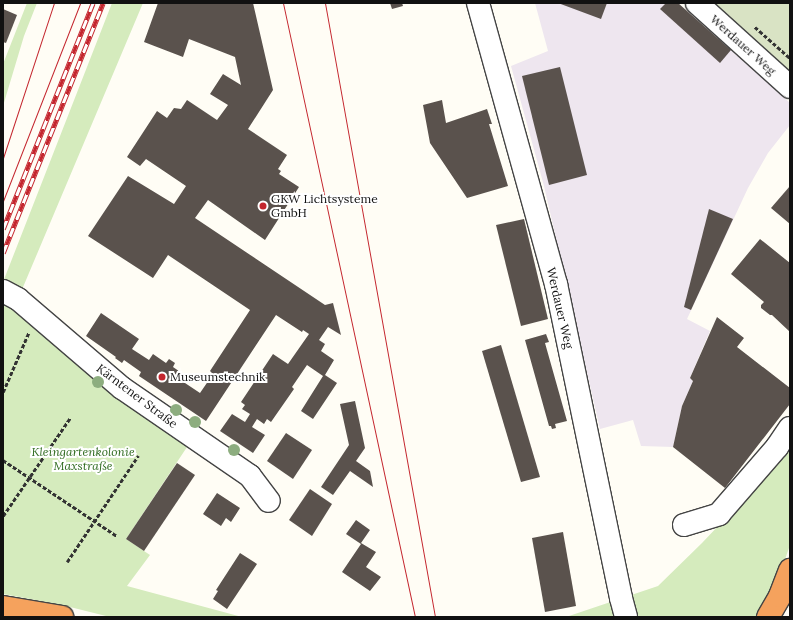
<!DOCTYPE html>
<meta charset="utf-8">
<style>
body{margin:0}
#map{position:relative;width:793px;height:620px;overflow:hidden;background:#fffdf5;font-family:Lora,serif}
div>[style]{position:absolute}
.industrial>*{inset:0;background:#eee6ef}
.green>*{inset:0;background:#d5ebbd}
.cemetery>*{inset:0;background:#d9e3c4}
.building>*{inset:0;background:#5a524d}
.path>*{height:2.5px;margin-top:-1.25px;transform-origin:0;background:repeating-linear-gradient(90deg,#333 0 4px,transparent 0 6px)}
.roads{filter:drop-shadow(1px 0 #444) drop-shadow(-1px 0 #444) drop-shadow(0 1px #444) drop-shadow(0 -1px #444)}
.minor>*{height:22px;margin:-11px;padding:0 11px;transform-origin:11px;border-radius:11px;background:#fff}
.highway>*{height:22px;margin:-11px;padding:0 11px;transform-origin:11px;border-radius:11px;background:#f5a25d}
.tram>*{height:1px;margin:-0.5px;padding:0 0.5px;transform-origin:0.5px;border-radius:0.5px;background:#c4262e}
.rail>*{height:4.5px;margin-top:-2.25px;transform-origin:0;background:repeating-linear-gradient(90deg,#fff 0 9px,#c4262e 0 18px);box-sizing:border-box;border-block:1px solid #c4262e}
.trees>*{width:12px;height:12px;margin:-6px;border-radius:50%;background:#8dad7f}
.dots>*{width:11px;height:11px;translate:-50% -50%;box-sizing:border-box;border:2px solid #fff;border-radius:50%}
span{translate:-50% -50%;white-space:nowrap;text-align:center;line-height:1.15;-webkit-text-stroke:4px #fff;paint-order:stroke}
.street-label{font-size:12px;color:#111}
.poi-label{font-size:12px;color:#111}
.left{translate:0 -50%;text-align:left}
.park-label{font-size:12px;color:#2f6b1f;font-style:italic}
.frame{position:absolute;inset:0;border:4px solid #111;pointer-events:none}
</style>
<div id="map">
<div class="industrial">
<div style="clip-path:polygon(535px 3px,678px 3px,790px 103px,790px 125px,768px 153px,748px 188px,687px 319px,710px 331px,690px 378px,693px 381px,682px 406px,673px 447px,641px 446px,633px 420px,600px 429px,544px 186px,511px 66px,548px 51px)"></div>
</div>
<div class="green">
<div style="clip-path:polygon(27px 3px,37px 3px,24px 36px,3px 106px,3px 64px)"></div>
<div style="clip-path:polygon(112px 3px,143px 3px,18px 299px,193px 438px,126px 539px,150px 555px,127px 586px,242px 617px,110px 617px,62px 605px,3px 594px,3px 282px)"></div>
<div style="clip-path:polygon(790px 443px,790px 545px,779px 577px,758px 617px,566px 617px,658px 586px,702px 543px,756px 486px)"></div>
</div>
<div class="cemetery">
<div style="clip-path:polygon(709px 3px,790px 3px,790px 75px)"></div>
</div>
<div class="building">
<div style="clip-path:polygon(158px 3px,253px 3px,273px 90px,248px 129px,287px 155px,278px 169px,281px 171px,279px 174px,299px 187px,265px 240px,208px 200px,195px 218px,325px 305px,333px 303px,341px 335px,328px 327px,319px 340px,325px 344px,321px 351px,334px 360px,325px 375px,337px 383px,313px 419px,301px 411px,323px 376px,307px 365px,292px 387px,294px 389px,271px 422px,267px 419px,264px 424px,257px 419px,252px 427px,265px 435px,253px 453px,220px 431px,232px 414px,245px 422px,250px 414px,242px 409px,245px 405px,241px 402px,273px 354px,288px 364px,309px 334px,303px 330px,302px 332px,276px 315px,206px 421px,139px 376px,141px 372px,124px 360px,122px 363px,115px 358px,116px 357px,86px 336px,101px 313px,139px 339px,132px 349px,149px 360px,153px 354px,166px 363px,169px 359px,175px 363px,173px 367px,186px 376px,182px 381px,200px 393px,213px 374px,210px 371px,250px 310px,168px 255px,153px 278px,88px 236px,128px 176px,174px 204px,186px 186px,146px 159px,140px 166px,127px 157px,157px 111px,167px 118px,174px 108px,181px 109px,187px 100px,217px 120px,228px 105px,210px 94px,223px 74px,241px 85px,235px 57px,189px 39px,183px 57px,144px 42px)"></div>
<div style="clip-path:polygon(390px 3px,402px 3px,403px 6px,392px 9px)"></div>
<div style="clip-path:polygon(558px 3px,607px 3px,601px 19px)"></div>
<div style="clip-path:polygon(666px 3px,678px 3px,731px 50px,720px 63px,660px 9px)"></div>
<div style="clip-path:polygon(3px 9px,17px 15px,6px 43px,3px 42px)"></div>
<div style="clip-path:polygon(560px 67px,587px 175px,549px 185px,522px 76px)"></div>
<div style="clip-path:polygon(442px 100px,446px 123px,487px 109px,492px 124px,489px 124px,508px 186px,467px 198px,430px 143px,423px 105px)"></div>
<div style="clip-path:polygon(790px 186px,790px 224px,771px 208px)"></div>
<div style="clip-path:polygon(709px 209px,733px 219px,691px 310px,684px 307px)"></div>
<div style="clip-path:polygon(524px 219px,548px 319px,521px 326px,496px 225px)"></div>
<div style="clip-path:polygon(760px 239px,790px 263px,790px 332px,772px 315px,770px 315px,761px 308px,761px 305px,764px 302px,731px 274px)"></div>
<div style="clip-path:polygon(717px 317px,744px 338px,737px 347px,790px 388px,790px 404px,725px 488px,673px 447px,682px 406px,693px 381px,690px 378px)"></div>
<div style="clip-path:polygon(546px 334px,549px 342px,545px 343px,567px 421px,555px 424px,556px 428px,552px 429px,551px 426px,549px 426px,525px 340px)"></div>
<div style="clip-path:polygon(501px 345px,540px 477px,521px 482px,482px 351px)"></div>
<div style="clip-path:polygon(355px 401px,365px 448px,356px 461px,370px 471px,373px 487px,350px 471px,333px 495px,321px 487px,349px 445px,340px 404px)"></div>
<div style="clip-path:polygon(286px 433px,312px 450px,293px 479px,267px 461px)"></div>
<div style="clip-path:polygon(177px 463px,195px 475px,144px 551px,126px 539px)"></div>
<div style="clip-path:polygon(310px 489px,332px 504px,312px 536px,289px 520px)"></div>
<div style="clip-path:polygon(217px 493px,240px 508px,231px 522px,226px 518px,221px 526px,203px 514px)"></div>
<div style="clip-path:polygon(356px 520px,370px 530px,361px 543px,376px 552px,366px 567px,381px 577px,370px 591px,342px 572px,361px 544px,346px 534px)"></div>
<div style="clip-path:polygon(563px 532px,576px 606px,545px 612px,532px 538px)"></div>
<div style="clip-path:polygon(240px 553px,257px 564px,227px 609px,213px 599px,218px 591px,216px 590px)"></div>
</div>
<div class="path">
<div style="left:755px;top:27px;width:47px;rotate:41.5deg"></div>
<div style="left:3px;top:392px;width:65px;rotate:-66.6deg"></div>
<div style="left:3px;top:460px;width:137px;rotate:33.7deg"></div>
<div style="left:3px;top:516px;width:119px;rotate:-55.6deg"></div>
<div style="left:67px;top:562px;width:128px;rotate:-56.2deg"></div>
</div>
<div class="roads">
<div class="minor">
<div style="left:478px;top:3px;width:292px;rotate:74.5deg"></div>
<div style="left:556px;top:284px;width:321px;rotate:78.3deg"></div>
<div style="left:621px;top:598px;width:20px;rotate:75deg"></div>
<div style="left:697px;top:3px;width:125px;rotate:42.1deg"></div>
<div style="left:3px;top:291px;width:17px;rotate:28deg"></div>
<div style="left:18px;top:299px;width:137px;rotate:40.6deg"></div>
<div style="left:122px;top:388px;width:155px;rotate:34.5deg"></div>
<div style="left:250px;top:476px;width:31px;rotate:53deg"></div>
<div style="left:684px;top:525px;width:37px;rotate:-17deg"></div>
<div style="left:719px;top:514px;width:89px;rotate:-49.1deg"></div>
<div style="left:777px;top:447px;width:23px;rotate:-56deg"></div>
</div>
<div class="highway">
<div style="left:3px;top:607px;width:60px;rotate:9.6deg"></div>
<div style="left:768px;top:617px;width:24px;rotate:-60deg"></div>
<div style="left:780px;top:596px;width:28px;rotate:-69deg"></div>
</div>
</div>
<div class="tram">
<div style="left:283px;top:3px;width:628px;rotate:77.87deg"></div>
<div style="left:325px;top:3px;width:624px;rotate:79.84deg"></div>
<div style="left:3px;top:158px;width:163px;rotate:-71.8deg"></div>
<div style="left:3px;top:201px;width:212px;rotate:-68.7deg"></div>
</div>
<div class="rail">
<div style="left:3px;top:229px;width:243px;rotate:-68.3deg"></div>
<div style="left:3px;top:253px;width:269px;rotate:-68.2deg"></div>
</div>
<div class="trees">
<div style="left:98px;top:382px"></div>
<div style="left:176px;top:410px"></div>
<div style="left:195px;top:422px"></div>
<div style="left:234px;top:450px"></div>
</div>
<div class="dots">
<div style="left:263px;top:206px;background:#c4262e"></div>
<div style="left:162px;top:377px;background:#c4262e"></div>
</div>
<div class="street-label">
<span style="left:743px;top:45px;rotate:42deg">Werdauer Weg</span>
<span style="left:560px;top:308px;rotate:77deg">Werdauer Weg</span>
<span style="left:137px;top:396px;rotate:37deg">Kärntener Straße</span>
</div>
<div class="poi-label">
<span class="left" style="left:271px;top:206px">GKW Lichtsysteme<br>GmbH</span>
<span class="left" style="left:170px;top:377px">Museumstechnik</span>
</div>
<div class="park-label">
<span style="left:83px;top:459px">Kleingartenkolonie<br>Maxstraße</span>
</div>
<div class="frame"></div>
</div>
